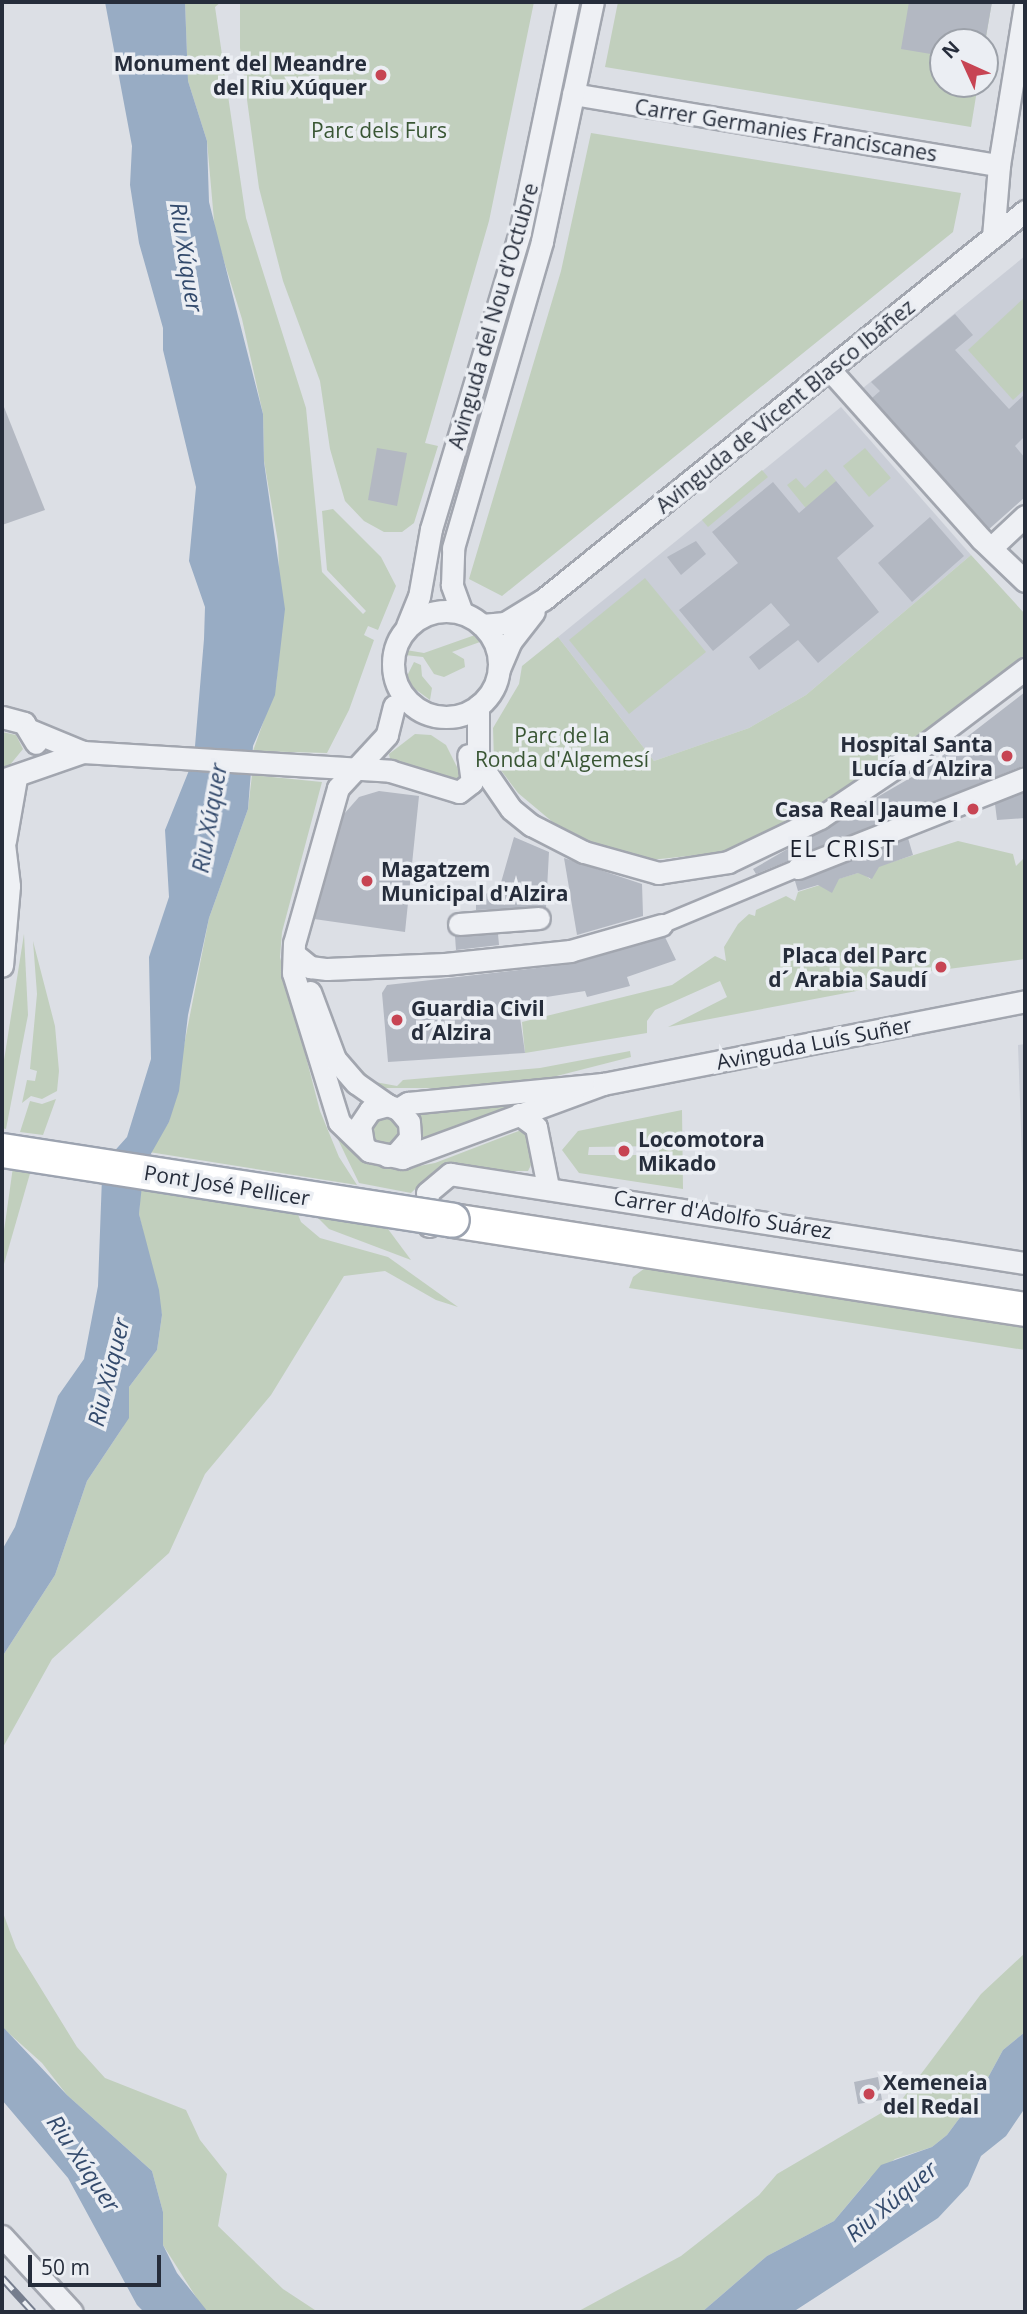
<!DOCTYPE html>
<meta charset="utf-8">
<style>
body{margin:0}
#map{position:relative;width:1027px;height:2314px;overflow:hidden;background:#dcdfe5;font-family:"Open Sans",sans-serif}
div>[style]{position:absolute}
.built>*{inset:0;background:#caced7}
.green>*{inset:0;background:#c1cfbd}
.water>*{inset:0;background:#98acc4}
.building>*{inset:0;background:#b3b8c2}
.roads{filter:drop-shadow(2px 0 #a2a6af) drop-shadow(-2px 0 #a2a6af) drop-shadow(0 2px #a2a6af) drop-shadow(0 -2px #a2a6af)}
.pedestrian>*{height:16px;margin:-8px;padding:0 8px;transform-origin:8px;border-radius:8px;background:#eef0f4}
.minor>*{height:21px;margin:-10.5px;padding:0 10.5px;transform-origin:10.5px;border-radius:10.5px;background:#eef0f4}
.minor>.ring{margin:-10.5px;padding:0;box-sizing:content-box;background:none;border:21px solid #eef0f4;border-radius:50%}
.primary>*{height:33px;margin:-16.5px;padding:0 16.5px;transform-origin:16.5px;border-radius:16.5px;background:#fff}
.rail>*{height:8px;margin-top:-4px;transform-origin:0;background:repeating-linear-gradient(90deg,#ebeef3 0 16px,#767e8e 0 32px);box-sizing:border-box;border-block:2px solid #767e8e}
.bridges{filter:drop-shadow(2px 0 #9ca3b0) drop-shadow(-2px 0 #9ca3b0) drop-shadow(0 2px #9ca3b0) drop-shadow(0 -2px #9ca3b0)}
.primary-bridge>*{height:33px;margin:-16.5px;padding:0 16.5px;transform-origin:16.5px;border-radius:16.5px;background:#fff}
.dots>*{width:19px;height:19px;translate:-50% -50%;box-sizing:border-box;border:4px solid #ebeef3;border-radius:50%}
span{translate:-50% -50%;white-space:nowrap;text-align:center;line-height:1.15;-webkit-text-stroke:7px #ebeef3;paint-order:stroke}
.poi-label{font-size:21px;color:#262d3b;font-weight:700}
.right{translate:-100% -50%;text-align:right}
.left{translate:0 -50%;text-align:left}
.park-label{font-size:21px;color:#395634}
.street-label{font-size:21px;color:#262d3b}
.water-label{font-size:23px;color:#334a6c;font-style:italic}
.neighbourhood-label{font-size:23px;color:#191e2b;letter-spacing:2px}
.frame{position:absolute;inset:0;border:4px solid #262d3b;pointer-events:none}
.north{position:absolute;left:929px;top:28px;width:70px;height:70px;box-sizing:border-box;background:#ebeef3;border:2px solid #9ca1a9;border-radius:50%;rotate:315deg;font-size:19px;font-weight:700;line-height:28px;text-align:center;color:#262d3b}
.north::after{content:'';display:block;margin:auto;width:24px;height:32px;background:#c74453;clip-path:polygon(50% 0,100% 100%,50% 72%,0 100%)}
.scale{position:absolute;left:28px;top:2255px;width:133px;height:32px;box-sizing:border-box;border:4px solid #262d3b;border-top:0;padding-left:9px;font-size:21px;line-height:24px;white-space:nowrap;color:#262d3b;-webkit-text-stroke:5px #ebeef3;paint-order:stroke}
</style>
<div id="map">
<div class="built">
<div style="clip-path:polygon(1025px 256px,1025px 497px,989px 529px,863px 388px)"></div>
<div style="clip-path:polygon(841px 407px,971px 555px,806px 695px,749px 728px,654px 761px,558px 637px)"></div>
<div style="clip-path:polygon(1025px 1044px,1025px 1243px,1018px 1045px)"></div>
</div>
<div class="green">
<div style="clip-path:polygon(185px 2px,221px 2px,215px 7px,246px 218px,306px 408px,322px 572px,363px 614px,366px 611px,327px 570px,322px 511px,333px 509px,381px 557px,396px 586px,378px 630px,368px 626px,364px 635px,374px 640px,349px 710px,327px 753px,253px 751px,276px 686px,281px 634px,278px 542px,264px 461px,263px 414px,242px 319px,215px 232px,207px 141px,188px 81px)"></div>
<div style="clip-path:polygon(240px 2px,534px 2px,489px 221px,425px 443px,438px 446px,414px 523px,402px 532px,384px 532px,364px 521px,345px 501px,330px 449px,320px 381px,283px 281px,259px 188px,240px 48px)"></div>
<div style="clip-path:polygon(618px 2px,992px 2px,985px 43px,943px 42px,943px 84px,978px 84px,971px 127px,605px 67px)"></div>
<div style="clip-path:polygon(591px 133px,961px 193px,953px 232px,502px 596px,469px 579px,561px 271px)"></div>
<div style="clip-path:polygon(1025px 297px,1025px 389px,1013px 400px,968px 350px)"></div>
<div style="clip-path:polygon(865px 448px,891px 478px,869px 497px,843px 466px)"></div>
<div style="clip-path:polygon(826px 469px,836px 481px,818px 523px,787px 485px,796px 478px,805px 488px)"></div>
<div style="clip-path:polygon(762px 470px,768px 477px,708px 527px,702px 520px)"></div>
<div style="clip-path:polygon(971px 555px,1025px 614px,1025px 655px,853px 784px,800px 817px,727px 852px,650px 860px,576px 840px,578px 835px,555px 824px,518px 793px,494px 761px,493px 728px,519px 684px,522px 666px,558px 637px,654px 761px,749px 728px,806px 695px)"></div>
<div style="clip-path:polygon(645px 578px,706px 652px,629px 714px,569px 640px)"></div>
<div style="clip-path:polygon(475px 635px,480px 642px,452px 652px,464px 659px,465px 667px,444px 677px,434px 674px,423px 657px,405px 655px,406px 650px,424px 653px)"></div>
<div style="clip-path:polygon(414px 662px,421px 665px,422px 676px,432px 688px,430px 700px,411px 686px,407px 676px)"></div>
<div style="clip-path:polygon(2px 732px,16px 735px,23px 749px,9px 766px,2px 766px)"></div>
<div style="clip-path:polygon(415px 734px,431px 735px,446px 745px,460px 773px,460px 780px,390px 759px,389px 754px)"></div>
<div style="clip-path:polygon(252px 775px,322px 782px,282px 932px,280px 957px,320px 1111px,339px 1157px,357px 1185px,149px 1152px,169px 1122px,209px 918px,248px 809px)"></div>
<div style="clip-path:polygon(958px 841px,1013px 854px,1016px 866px,1025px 857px,1025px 959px,917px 973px,918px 979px,909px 981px,668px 1027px,727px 997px,720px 981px,655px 1010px,647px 1021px,647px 1033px,525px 1053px,522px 1022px,672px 985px,715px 956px,726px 961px,724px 947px,738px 924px,749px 914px,755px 916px,756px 910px,786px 896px,795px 901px,798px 892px,823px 884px,832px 890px,835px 880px,861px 872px,870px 879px,873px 868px)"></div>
<div style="clip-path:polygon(24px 934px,28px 1015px,6px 1129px,2px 1128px,2px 1073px)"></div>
<div style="clip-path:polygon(33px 941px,55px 1026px,59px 1071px,57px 1091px,42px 1099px,31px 1096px,22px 1103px,27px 1080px,35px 1081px,37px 1071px,30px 1069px,37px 994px)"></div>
<div style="clip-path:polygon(630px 1051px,631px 1057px,545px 1079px,465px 1088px,382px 1088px,350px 1066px,356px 1065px,375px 1082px,397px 1086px,403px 1080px,540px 1068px)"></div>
<div style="clip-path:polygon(56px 1099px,43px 1135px,20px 1132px,30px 1101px,42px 1104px)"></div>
<div style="clip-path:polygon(526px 1101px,455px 1135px,419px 1141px,421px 1126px,416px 1109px)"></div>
<div style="clip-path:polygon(evenodd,682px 1110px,683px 1189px,579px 1173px,562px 1150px,578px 1131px,682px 1110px,659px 1146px,659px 1155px,588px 1155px,589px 1147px,659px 1146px)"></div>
<div style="clip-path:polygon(386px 1111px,404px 1124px,397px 1145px,374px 1145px,368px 1124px)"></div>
<div style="clip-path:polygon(330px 1123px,363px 1157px,398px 1170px,435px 1163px,524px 1129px,529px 1136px,531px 1165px,528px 1171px,514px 1171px,513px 1175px,449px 1166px,434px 1171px,411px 1193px,359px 1183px)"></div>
<div style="clip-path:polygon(13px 1167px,31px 1170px,2px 1271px,2px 1245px)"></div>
<div style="clip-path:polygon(141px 1187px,297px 1212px,301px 1222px,320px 1238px,388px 1257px,458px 1307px,436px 1300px,385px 1271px,344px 1276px,271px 1395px,205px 1474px,169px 1553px,52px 1659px,2px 1749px,2px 1657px,55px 1575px,87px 1481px,123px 1427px,129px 1387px,157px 1350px,162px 1315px,139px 1214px)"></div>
<div style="clip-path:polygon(314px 1214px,385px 1225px,411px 1260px,329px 1229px)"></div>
<div style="clip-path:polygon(645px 1268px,1025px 1325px,1025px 1350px,629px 1288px,633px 1277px)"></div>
<div style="clip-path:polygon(2px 1910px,16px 1948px,77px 2047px,105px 2078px,186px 2110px,200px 2140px,227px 2174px,218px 2226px,283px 2289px,318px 2312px,208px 2312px,203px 2308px,163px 2245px,163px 2212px,152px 2171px,67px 2095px,42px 2063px,3px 2028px)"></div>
<div style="clip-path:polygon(1025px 1953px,1025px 2032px,1003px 2050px,984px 2085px,947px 2135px,932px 2147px,895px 2159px,869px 2179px,834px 2221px,767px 2256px,702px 2312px,577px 2312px,681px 2256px,759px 2195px,777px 2174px,900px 2102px,981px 1994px)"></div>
</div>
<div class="water">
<div style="clip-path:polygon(105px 2px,185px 2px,188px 81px,207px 141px,209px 202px,263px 414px,264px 462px,285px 609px,275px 695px,253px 746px,248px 809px,209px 918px,188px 1015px,179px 1091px,169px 1122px,144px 1166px,139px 1214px,159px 1290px,162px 1315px,157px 1350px,129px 1387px,129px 1418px,87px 1481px,55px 1575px,2px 1657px,2px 1550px,15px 1527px,58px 1396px,84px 1359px,98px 1286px,102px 1177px,110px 1156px,127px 1137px,151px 1059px,149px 957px,169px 897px,165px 830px,194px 758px,204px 639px,205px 607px,189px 561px,196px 487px,163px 350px,163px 328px,139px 243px,130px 185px,132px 146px)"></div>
<div style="clip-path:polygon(2px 2026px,67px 2095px,152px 2171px,163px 2212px,163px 2245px,177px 2273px,208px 2312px,144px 2312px,137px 2305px,68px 2178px,2px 2100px)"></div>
<div style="clip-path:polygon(1025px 2032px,1025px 2108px,1006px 2136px,981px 2156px,968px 2186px,938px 2218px,793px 2312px,702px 2312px,767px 2256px,834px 2221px,881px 2165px,932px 2147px,947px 2135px,984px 2085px,1003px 2050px)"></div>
</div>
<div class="building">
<div style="clip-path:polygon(909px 2px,992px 2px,985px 42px,943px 42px,943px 56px,901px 49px)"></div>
<div style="clip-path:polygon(955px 314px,973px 335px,955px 350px,1009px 409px,1025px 394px,1025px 436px,1015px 446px,1025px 458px,1025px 497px,989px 529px,872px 398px,880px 391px,871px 382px)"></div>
<div style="clip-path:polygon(2px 402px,45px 510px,2px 525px)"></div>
<div style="clip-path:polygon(377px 448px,407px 453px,397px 506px,368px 500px)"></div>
<div style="clip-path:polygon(836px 481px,874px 526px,837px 558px,879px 612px,818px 663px,798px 640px,759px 670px,749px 657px,790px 625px,771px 603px,713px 651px,679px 610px,738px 563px,712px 532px,773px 482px,799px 513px)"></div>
<div style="clip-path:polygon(930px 517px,964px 556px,912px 602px,878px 563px)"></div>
<div style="clip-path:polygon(696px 541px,706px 554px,681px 575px,667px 557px)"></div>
<div style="clip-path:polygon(1025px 692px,1025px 765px,756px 874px,753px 869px,924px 770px)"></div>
<div style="clip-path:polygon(379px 791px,419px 796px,405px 932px,314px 919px,344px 814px,359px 797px)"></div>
<div style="clip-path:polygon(1025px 792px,1025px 818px,997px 820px,995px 804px)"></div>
<div style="clip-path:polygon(514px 837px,549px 852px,546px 908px,476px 910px,476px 894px,498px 893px)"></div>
<div style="clip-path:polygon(908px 838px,913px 855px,879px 867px,872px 879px,858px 873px,839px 879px,832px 893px,818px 885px,798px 891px,795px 881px)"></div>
<div style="clip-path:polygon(564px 858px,642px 884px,643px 916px,577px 935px)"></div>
<div style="clip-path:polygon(498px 934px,499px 945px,456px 950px,455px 936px)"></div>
<div style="clip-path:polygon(665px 937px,676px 960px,627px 977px,630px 986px,587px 997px,585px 991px,540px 998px,542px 1005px,519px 1010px,525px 1053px,388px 1062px,382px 993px,387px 985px,572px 964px)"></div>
<div style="clip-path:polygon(878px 2077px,882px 2100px,858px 2104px,854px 2082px)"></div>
</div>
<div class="roads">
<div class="pedestrian">
<div style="left:661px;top:925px;width:148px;rotate:-22.6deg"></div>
</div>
<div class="minor">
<div style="left:573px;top:94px;width:432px;rotate:9.5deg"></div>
<div style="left:993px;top:237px;width:72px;rotate:-85.2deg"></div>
<div style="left:999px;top:165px;width:163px;rotate:-80.8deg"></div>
<div style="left:830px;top:370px;width:227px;rotate:48.2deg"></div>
<div style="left:981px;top:539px;width:61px;rotate:43.7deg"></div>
<div style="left:993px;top:546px;width:44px;rotate:-43.2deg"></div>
<div class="ring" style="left:393px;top:611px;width:85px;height:85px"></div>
<div style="left:462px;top:613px;width:30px;rotate:-110deg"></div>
<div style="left:452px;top:585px;width:37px;rotate:-88deg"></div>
<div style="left:453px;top:548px;width:320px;rotate:-73.8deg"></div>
<div style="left:542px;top:241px;width:244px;rotate:-78deg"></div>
<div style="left:482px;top:625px;width:23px;rotate:-5deg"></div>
<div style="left:505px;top:623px;width:46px;rotate:-31.6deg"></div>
<div style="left:544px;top:599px;width:618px;rotate:-38.89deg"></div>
<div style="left:407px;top:626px;width:31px;rotate:-68deg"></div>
<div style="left:419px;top:597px;width:69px;rotate:-80deg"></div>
<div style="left:431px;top:529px;width:310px;rotate:-73.3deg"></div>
<div style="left:520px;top:232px;width:235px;rotate:-78.2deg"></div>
<div style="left:499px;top:669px;width:30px;rotate:-67deg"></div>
<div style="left:511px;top:641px;width:37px;rotate:-52deg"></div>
<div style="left:394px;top:706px;width:30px;rotate:104deg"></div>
<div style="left:387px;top:735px;width:72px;rotate:132.8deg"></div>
<div style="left:338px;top:788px;width:161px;rotate:105.8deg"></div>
<div style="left:294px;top:943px;width:30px;rotate:92deg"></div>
<div style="left:293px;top:973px;width:156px;rotate:72.8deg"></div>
<div style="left:339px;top:1122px;width:42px;rotate:44deg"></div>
<div style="left:369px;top:1151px;width:34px;rotate:12deg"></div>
<div style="left:402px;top:1158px;width:214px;rotate:-20.2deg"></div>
<div style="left:478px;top:706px;width:55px;rotate:90deg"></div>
<div style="left:478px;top:761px;width:58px;rotate:55.5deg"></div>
<div style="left:511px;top:809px;width:26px;rotate:39deg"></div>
<div style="left:531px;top:825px;width:59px;rotate:27deg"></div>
<div style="left:584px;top:852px;width:77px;rotate:15.8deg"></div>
<div style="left:658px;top:873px;width:71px;rotate:-8.9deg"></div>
<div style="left:728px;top:862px;width:102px;rotate:-25.6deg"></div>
<div style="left:820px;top:818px;width:88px;rotate:-33.9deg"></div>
<div style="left:893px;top:769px;width:166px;rotate:-37.1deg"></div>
<div style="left:2px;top:717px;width:23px;rotate:15deg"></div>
<div style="left:24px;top:723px;width:23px;rotate:59deg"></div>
<div style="left:32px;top:731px;width:55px;rotate:22.4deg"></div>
<div style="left:83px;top:752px;width:308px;rotate:3.5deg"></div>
<div style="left:390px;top:771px;width:72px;rotate:16.9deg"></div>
<div style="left:459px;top:792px;width:16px;rotate:-38deg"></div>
<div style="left:472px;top:782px;width:27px;rotate:-98deg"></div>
<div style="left:2px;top:780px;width:86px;rotate:-19.1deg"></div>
<div style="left:2px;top:827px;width:59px;rotate:83.2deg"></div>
<div style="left:9px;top:886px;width:80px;rotate:95deg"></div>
<div style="left:5px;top:841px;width:64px;rotate:-80.1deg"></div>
<div style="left:798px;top:868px;width:244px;rotate:-21.6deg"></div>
<div style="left:459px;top:924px;width:80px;rotate:-4.3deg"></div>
<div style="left:294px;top:954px;width:21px;rotate:39deg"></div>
<div style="left:310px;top:967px;width:17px;rotate:7deg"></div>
<div style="left:327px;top:969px;width:118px;rotate:-2.4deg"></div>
<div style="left:445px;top:964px;width:126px;rotate:-5.9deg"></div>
<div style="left:570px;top:951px;width:95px;rotate:-15.9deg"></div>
<div style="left:310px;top:992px;width:72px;rotate:69.5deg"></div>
<div style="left:335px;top:1059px;width:32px;rotate:49deg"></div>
<div style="left:356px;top:1083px;width:38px;rotate:35deg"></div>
<div style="left:398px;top:1109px;width:12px;rotate:-31deg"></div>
<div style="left:408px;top:1103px;width:196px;rotate:-5.6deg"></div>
<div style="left:603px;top:1084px;width:430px;rotate:-11.1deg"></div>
<div style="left:519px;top:1114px;width:21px;rotate:37deg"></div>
<div style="left:536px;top:1127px;width:61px;rotate:78.7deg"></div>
<div style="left:363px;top:1144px;width:19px;rotate:-99deg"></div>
<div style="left:360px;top:1125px;width:18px;rotate:-56deg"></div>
<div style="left:370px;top:1110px;width:18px;rotate:-16deg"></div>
<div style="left:387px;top:1105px;width:12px;rotate:20deg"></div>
<div style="left:398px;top:1109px;width:17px;rotate:50deg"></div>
<div style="left:409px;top:1122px;width:16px;rotate:86deg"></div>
<div style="left:410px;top:1138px;width:21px;rotate:131deg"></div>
<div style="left:396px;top:1154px;width:9px;rotate:167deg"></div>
<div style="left:429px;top:1226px;width:33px;rotate:-93deg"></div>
<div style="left:427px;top:1193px;width:30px;rotate:-40deg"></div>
<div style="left:450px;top:1174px;width:582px;rotate:8.8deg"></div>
<div style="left:2px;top:2236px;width:103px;rotate:47.4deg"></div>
</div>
<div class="primary">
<div style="left:452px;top:1220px;width:580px;rotate:8.83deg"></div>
</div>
</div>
<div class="rail">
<div style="left:2px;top:2278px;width:46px;rotate:47.6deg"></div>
</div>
<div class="bridges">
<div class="primary-bridge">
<div style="left:2px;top:1150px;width:455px;rotate:8.8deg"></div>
</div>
</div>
<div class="dots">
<div style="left:381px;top:75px;background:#c74453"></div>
<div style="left:1007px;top:756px;background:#c74453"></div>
<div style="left:973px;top:809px;background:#c74453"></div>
<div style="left:367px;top:881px;background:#c74453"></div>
<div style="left:941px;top:967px;background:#c74453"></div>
<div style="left:397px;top:1020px;background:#c74453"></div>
<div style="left:624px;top:1151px;background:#c74453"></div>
<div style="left:869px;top:2094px;background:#c74453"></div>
</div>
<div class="poi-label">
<span class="right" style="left:367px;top:75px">Monument del Meandre<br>del Riu Xúquer</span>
<span class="right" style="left:993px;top:756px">Hospital Santa<br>Lucía d´Alzira</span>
<span class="right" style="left:959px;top:809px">Casa Real Jaume I</span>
<span class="left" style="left:381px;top:881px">Magatzem<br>Municipal d'Alzira</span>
<span class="right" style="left:927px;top:967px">Placa del Parc<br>d´ Arabia Saudí</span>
<span class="left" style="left:411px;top:1020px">Guardia Civil<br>d´Alzira</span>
<span class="left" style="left:638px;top:1151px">Locomotora<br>Mikado</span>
<span class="left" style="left:883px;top:2094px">Xemeneia<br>del Redal</span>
</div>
<div class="park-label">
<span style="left:379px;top:130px">Parc dels Furs</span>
<span style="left:562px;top:747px">Parc de la<br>Ronda d'Algemesí</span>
</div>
<div class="street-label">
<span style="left:786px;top:130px;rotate:9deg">Carrer Germanies Franciscanes</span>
<span style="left:493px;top:316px;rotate:-74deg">Avinguda del Nou d'Octubre</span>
<span style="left:785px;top:406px;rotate:-39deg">Avinguda de Vicent Blasco Ibáñez</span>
<span style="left:814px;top:1043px;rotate:-11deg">Avinguda Luís Suñer</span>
<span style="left:227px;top:1185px;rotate:9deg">Pont José Pellicer</span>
<span style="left:723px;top:1214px;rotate:9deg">Carrer d'Adolfo Suárez</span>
</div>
<div class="water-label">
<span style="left:187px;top:257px;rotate:81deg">Riu Xúquer</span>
<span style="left:209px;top:818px;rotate:-80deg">Riu Xúquer</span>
<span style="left:108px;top:1372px;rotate:-76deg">Riu Xúquer</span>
<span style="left:84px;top:2163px;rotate:56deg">Riu Xúquer</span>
<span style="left:891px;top:2201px;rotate:-40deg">Riu Xúquer</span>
</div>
<div class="neighbourhood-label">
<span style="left:843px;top:848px">EL CRIST</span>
</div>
<div class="frame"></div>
<div class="north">N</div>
<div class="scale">50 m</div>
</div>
